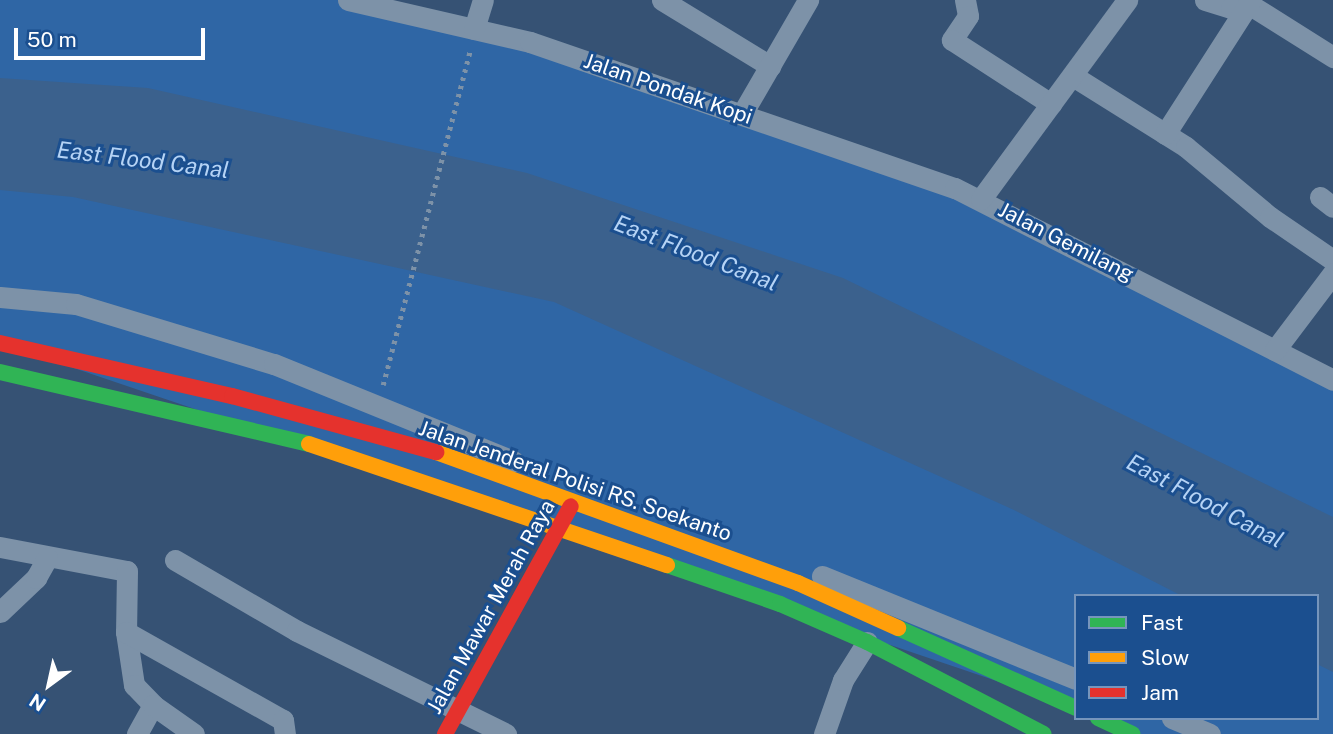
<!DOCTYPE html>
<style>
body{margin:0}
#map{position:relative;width:1333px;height:734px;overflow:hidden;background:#365274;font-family:"Public Sans",sans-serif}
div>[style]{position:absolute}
.green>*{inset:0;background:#2f66a5}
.water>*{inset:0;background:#3b618d}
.path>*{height:4.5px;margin-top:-2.25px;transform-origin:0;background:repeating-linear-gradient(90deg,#7d92a8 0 3.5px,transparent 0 8.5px)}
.street>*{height:21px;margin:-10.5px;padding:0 10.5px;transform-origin:10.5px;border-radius:10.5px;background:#7d92a8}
.fast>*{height:16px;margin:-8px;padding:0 8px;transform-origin:8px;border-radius:8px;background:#30b455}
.slow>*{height:16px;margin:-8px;padding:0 8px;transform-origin:8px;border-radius:8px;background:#ff9f0a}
.jam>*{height:16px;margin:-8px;padding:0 8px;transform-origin:8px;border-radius:8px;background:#e5322d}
span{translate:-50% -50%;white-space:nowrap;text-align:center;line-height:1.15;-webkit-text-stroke:6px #1b4f8f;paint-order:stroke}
.street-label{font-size:21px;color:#fff}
.water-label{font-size:23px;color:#b5d3f5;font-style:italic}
.legend{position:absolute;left:1074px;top:594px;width:245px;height:126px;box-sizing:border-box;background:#1b4f8f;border:2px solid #7695bc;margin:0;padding:9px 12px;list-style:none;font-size:21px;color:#fff}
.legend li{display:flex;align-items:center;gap:14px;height:35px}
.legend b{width:35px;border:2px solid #7695bc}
.north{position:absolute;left:14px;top:650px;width:70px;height:70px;-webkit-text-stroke:5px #1b4f8f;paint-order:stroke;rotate:213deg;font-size:19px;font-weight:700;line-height:28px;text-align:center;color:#fff}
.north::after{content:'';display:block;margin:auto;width:24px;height:32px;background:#fff;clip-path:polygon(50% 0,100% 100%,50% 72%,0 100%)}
.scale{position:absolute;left:14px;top:28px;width:191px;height:32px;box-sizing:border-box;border:4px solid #fff;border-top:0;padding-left:9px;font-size:21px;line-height:24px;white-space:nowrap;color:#fff;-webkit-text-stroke:5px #1b4f8f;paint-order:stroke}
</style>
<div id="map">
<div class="green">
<div style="clip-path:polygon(0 0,348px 0,474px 29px,955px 188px,1333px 381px,1333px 734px,1133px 734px,1098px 718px,1317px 718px,1317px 596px,1076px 596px,1076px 708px,0 343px)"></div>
</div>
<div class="water">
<div style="clip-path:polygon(0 78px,148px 88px,527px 173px,843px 278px,1333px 517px,1333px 672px,1317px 664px,1317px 596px,1182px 596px,1014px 510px,554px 302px,73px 197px,0 190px)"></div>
</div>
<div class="path">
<div style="left:383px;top:385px;width:345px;rotate:-75.4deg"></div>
</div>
<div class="street">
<div style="left:348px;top:0;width:187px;rotate:13deg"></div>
<div style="left:530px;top:42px;width:449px;rotate:19deg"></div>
<div style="left:955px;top:188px;width:424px;rotate:26.9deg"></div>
<div style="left:662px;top:0;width:127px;rotate:31.4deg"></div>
<div style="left:965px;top:0;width:16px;rotate:79deg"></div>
<div style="left:968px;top:16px;width:29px;rotate:124deg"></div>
<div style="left:952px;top:40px;width:118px;rotate:32.9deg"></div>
<div style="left:1205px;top:0;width:27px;rotate:17deg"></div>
<div style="left:1231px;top:8px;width:21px;rotate:-5deg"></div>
<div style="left:1252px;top:6px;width:96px;rotate:32.2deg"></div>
<div style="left:474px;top:29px;width:30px;rotate:-73deg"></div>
<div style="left:1073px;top:76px;width:133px;rotate:32.1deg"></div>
<div style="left:1186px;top:147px;width:109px;rotate:39.8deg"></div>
<div style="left:1270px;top:217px;width:76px;rotate:34.3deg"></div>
<div style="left:742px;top:114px;width:132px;rotate:-59.9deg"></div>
<div style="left:1165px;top:134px;width:159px;rotate:-57.3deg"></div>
<div style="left:1320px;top:197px;width:16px;rotate:38deg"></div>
<div style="left:981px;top:199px;width:247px;rotate:-53.7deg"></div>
<div style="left:0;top:297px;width:76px;rotate:5.3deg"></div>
<div style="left:76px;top:304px;width:207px;rotate:16.9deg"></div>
<div style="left:274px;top:364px;width:258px;rotate:22.1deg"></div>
<div style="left:1275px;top:350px;width:96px;rotate:-53deg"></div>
<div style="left:0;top:547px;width:129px;rotate:10.7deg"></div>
<div style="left:127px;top:571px;width:61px;rotate:90.9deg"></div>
<div style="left:126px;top:632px;width:54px;rotate:81.4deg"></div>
<div style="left:134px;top:685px;width:28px;rotate:46deg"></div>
<div style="left:153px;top:705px;width:33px;rotate:119deg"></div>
<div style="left:175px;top:560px;width:141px;rotate:30.2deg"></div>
<div style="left:297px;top:631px;width:233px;rotate:26.2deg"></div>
<div style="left:822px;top:576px;width:274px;rotate:22.1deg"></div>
<div style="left:0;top:612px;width:50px;rotate:-43.4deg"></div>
<div style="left:36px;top:578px;width:23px;rotate:-61deg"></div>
<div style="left:126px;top:632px;width:180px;rotate:29.3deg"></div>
<div style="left:283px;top:720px;width:14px;rotate:82deg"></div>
<div style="left:153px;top:705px;width:50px;rotate:35.3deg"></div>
<div style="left:1172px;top:718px;width:41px;rotate:22.8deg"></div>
<div style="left:824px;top:734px;width:57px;rotate:-70.6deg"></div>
<div style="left:843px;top:680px;width:45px;rotate:-57.7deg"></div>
</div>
<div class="fast">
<div style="left:0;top:372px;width:317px;rotate:13.1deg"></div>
<div style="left:667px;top:565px;width:120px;rotate:19deg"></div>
<div style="left:780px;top:604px;width:95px;rotate:23.6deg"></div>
<div style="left:867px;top:642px;width:199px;rotate:27.5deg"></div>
<div style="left:898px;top:628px;width:195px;rotate:24.2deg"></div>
<div style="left:1098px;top:718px;width:38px;rotate:25deg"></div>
</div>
<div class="slow">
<div style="left:309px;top:444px;width:378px;rotate:18.7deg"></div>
<div style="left:436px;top:452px;width:385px;rotate:19.9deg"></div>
<div style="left:798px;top:583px;width:110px;rotate:24.2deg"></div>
</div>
<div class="jam">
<div style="left:0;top:343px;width:238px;rotate:12.9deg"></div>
<div style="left:232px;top:396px;width:212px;rotate:15.4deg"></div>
<div style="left:445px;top:734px;width:260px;rotate:-61.1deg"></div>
</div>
<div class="street-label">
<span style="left:668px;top:89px;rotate:19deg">Jalan Pondak Kopi</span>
<span style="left:1066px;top:242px;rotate:27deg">Jalan Gemilang</span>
<span style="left:575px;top:481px;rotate:19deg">Jalan Jenderal Polisi RS. Soekanto</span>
<span style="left:491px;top:607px;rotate:-61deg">Jalan Mawar Merah Raya</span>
</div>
<div class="water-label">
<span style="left:143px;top:160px;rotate:7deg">East Flood Canal</span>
<span style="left:696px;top:253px;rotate:21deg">East Flood Canal</span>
<span style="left:1205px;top:501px;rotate:28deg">East Flood Canal</span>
</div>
<ul class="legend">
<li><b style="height:9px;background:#30b455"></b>Fast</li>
<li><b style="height:9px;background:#ff9f0a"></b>Slow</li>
<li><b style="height:9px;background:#e5322d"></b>Jam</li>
</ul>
<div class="north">N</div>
<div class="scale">50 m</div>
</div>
